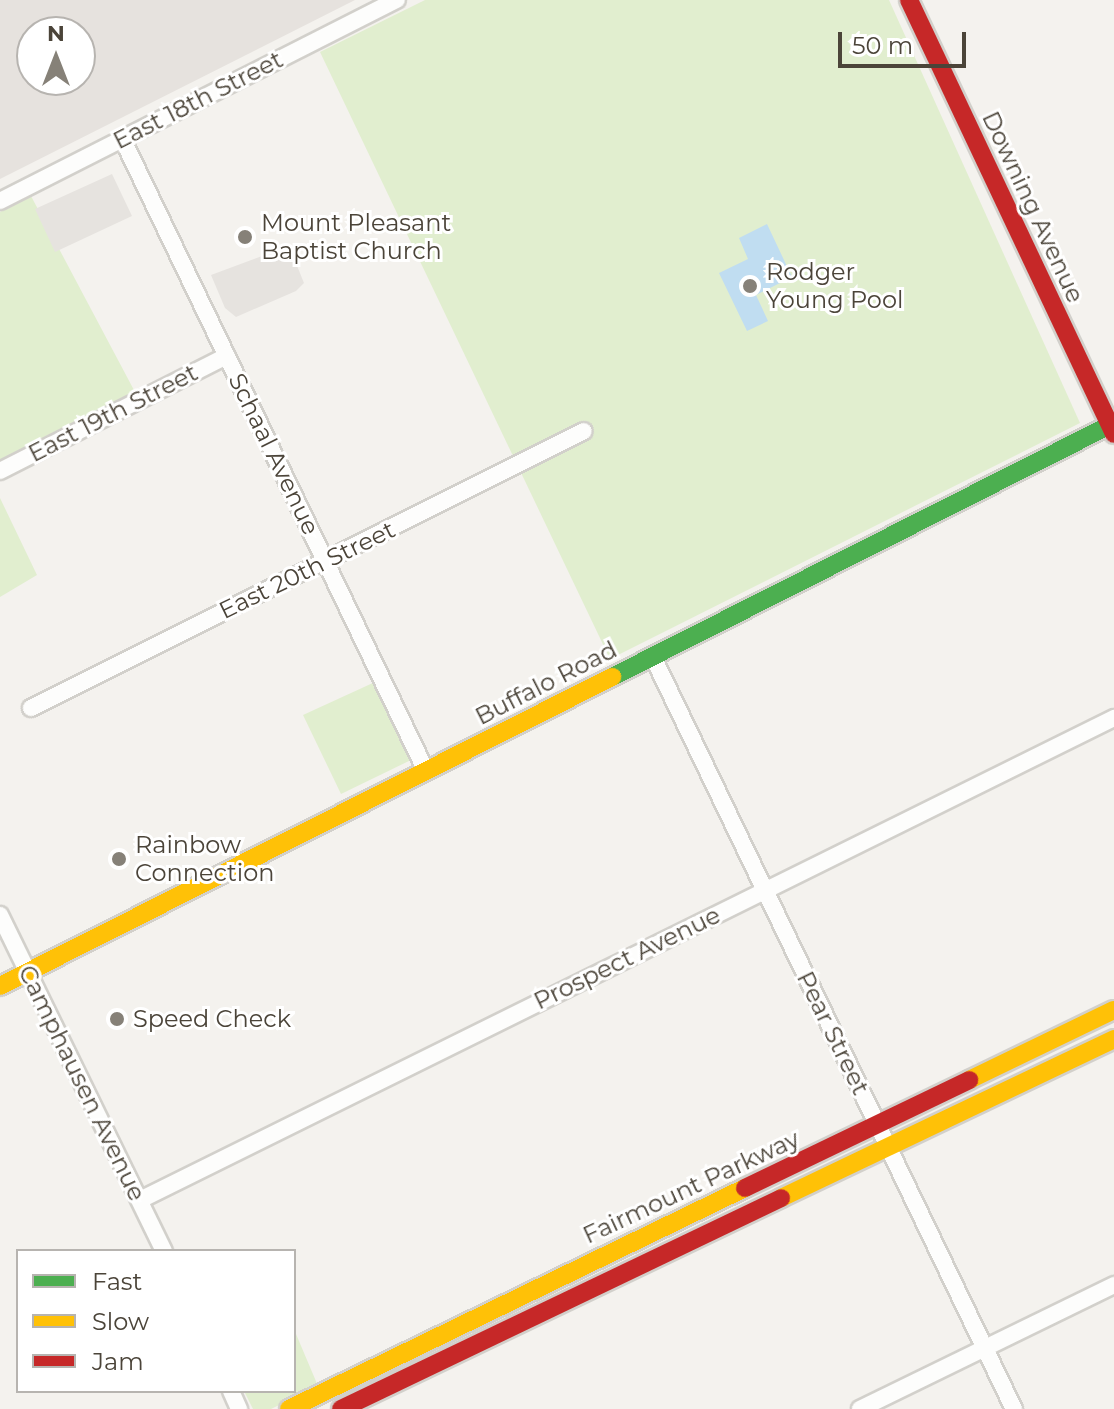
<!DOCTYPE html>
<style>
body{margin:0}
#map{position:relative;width:1114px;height:1409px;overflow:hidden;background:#f4f2ee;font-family:Montserrat,sans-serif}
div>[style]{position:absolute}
.industrial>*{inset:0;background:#e6e2de}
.green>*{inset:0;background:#e1eecf}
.parking>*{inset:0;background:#e6e3df}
.water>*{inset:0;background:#c0ddf1}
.roads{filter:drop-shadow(2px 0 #d2d0cb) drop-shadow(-2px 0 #d2d0cb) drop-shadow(0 2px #d2d0cb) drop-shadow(0 -2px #d2d0cb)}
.street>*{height:16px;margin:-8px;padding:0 8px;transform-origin:8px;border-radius:8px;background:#fdfdfc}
.fast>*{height:18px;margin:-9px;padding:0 9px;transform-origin:9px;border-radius:9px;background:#4caf50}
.slow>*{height:18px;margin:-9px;padding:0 9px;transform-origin:9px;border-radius:9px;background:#ffc107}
.jam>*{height:18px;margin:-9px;padding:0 9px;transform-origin:9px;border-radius:9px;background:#c62828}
.dots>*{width:22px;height:22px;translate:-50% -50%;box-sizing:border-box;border:4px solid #fff;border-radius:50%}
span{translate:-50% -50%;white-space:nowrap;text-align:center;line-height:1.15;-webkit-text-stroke:6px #fff;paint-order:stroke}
.street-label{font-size:24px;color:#4b4439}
.poi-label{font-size:24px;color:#4b4439}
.left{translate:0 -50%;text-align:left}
.legend{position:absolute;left:16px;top:1249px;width:280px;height:144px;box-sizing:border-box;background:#fff;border:2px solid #b7b4b0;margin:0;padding:10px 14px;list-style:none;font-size:24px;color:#4b4439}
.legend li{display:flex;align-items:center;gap:16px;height:40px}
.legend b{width:40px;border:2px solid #b7b4b0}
.north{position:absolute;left:16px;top:16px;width:80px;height:80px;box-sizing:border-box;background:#fff;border:2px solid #b7b4b0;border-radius:50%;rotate:0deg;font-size:22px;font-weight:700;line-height:32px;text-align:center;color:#4b4439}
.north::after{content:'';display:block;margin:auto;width:28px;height:36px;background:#868178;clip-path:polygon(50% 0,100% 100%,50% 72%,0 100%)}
.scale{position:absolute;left:838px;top:32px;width:128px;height:36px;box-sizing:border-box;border:4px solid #4b4439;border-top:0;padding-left:10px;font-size:24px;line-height:28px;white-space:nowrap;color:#4b4439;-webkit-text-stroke:6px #fff;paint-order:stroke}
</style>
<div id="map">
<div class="industrial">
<div style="clip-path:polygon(evenodd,0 0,355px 0,0 179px,0 0,32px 32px,80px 32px,80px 80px,32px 80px,32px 32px)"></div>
</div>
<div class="green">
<div style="clip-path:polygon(425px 0,889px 0,1080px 423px,610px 659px,320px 52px)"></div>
<div style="clip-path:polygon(31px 196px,135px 392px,0 463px,0 212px)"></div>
<div style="clip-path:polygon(0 498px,37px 575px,0 597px)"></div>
<div style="clip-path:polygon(375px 682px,411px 760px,341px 794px,303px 715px)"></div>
<div style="clip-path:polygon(296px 1334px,318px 1386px,271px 1409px,253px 1409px,244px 1391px,294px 1391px)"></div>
</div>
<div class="parking">
<div style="clip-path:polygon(112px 174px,132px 216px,55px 252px,35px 209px)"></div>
<div style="clip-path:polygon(289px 246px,304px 283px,296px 291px,236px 317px,225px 308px,211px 275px)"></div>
</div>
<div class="water">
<div style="clip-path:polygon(767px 224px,792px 277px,756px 295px,768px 321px,747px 331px,719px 273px,748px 259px,739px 238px)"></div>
</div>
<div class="roads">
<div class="street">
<div style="left:122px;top:138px;width:702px;rotate:64.35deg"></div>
<div style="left:0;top:201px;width:445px;rotate:-26.9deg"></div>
<div style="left:0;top:471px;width:254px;rotate:-26.9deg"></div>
<div style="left:653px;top:657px;width:834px;rotate:64.36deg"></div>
<div style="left:31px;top:708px;width:618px;rotate:-26.61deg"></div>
<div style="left:0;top:915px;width:374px;rotate:64deg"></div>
<div style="left:140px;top:1200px;width:1087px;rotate:-26.33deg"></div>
<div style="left:231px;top:1391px;width:20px;rotate:66deg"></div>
<div style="left:860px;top:1409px;width:283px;rotate:-26deg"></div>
</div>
<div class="fast">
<div style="left:612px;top:677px;width:563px;rotate:-26.84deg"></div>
</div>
<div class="slow">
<div style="left:0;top:986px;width:686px;rotate:-26.79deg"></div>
<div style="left:969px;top:1080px;width:161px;rotate:-25.8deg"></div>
<div style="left:781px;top:1198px;width:369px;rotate:-25.5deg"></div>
<div style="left:289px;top:1409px;width:507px;rotate:-25.86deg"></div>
</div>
<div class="jam">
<div style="left:909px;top:0;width:480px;rotate:64.7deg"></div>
<div style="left:745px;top:1188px;width:249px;rotate:-25.7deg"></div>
<div style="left:341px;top:1409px;width:488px;rotate:-25.6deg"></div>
</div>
</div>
<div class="dots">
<div style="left:245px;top:237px;background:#868178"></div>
<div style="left:750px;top:286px;background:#868178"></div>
<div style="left:119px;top:859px;background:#868178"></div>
<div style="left:117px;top:1019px;background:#868178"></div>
</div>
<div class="street-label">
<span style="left:198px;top:100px;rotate:-27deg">East 18th Street</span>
<span style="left:1033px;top:207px;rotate:65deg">Downing Avenue</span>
<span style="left:113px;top:413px;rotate:-27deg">East 19th Street</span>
<span style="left:274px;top:454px;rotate:64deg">Schaal Avenue</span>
<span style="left:307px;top:570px;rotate:-26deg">East 20th Street</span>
<span style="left:546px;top:683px;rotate:-27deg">Buffalo Road</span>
<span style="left:627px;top:958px;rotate:-26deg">Prospect Avenue</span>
<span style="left:833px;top:1033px;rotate:64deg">Pear Street</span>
<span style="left:82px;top:1083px;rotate:64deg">Camphausen Avenue</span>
<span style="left:691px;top:1187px;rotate:-25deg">Fairmount Parkway</span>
</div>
<div class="poi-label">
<span class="left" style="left:261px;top:237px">Mount Pleasant<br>Baptist Church</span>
<span class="left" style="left:766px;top:286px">Rodger<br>Young Pool</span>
<span class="left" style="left:135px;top:859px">Rainbow<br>Connection</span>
<span class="left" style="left:133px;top:1019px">Speed Check</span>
</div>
<ul class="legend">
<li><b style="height:10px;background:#4caf50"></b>Fast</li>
<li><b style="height:10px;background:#ffc107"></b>Slow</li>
<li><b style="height:10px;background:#c62828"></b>Jam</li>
</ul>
<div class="north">N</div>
<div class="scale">50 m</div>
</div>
